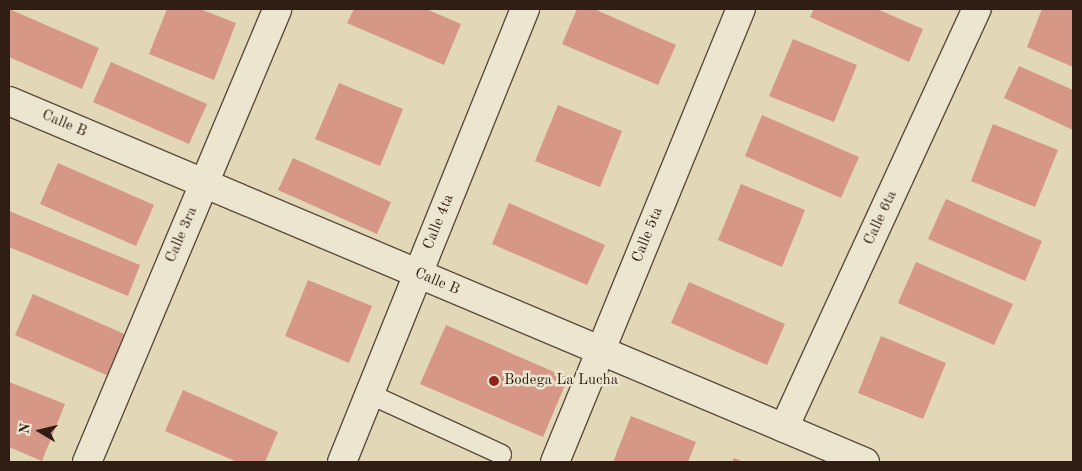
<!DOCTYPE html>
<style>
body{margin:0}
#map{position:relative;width:1082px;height:471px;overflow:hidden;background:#e2d7b6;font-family:"Old Standard TT",serif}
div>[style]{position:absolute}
.building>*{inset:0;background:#d69787}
.roads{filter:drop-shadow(1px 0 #5c4c3c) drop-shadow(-1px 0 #5c4c3c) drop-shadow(0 1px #5c4c3c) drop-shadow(0 -1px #5c4c3c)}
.lane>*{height:19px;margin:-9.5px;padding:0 9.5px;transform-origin:9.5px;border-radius:9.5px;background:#ece5d0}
.street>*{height:28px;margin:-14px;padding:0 14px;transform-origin:14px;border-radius:14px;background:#ece5d0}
.dots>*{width:14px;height:14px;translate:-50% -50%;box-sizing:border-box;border:2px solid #ece5d0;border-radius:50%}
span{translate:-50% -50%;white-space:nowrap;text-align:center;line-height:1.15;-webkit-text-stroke:5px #ece5d0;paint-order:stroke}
.street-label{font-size:15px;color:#301d13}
.poi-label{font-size:15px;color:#301d13}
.left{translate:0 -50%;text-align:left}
.frame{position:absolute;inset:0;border:10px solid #301d13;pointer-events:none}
.north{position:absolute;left:15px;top:406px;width:50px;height:50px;-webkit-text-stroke:4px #ece5d0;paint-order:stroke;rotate:279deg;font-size:14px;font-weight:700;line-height:20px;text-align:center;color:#301d13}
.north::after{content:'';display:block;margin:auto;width:18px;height:22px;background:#301d13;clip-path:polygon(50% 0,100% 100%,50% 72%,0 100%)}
</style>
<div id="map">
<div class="building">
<div style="clip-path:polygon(9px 9px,99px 48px,82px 89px,9px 57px)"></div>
<div style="clip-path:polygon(167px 9px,200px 9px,236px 23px,214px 80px,149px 54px)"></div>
<div style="clip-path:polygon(354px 9px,426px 9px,461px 24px,444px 65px,347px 23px)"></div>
<div style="clip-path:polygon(577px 9px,594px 9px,676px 45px,658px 85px,562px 44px)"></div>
<div style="clip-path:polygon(814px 9px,877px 9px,923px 29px,909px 62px,810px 17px)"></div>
<div style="clip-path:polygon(1042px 9px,1073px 9px,1073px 67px,1027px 47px)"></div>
<div style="clip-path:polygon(793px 39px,857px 65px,834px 122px,769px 96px)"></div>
<div style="clip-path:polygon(111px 62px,207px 104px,189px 144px,93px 102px)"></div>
<div style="clip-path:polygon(1019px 66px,1073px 90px,1073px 130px,1004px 98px)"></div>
<div style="clip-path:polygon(339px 83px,403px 109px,380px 166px,315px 139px)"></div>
<div style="clip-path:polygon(558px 105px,622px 131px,600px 187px,535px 161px)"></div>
<div style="clip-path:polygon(762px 115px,859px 157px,841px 198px,745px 156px)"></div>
<div style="clip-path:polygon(993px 124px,1058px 150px,1035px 207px,971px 181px)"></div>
<div style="clip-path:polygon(293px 158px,391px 202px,377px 234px,278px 190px)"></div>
<div style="clip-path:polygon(58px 163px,154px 205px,136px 246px,40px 204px)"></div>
<div style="clip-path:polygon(741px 184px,805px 210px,782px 267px,718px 240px)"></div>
<div style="clip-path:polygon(946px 199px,1042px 241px,1025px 281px,928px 239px)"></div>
<div style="clip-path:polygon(509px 203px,605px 245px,587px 285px,492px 244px)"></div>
<div style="clip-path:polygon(9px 211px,140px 265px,128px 296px,9px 247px)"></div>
<div style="clip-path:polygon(916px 262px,1013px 304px,994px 345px,898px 303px)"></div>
<div style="clip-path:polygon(308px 280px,372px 306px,349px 363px,285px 336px)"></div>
<div style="clip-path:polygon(689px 282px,785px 324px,767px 365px,671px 323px)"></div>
<div style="clip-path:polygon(33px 294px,129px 336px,111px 377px,15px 335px)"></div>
<div style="clip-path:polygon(446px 325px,568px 378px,543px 437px,420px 384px)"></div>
<div style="clip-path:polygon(881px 336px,946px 363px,923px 419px,858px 393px)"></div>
<div style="clip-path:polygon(9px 382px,65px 404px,42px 461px,9px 447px)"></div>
<div style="clip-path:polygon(183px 390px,278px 432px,265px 462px,237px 462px,165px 431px)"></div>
<div style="clip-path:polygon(631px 416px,696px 442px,688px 462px,613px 462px)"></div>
<div style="clip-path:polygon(734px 458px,744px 462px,732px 462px)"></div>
</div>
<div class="roads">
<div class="lane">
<div style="left:370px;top:394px;width:144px;rotate:24.6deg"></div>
</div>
<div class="street">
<div style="left:9px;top:101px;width:929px;rotate:22.87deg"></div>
<div style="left:784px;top:428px;width:461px;rotate:-65.3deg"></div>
<div style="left:87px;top:462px;width:491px;rotate:-67.2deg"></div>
<div style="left:342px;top:462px;width:489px;rotate:-68deg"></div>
<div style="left:555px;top:462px;width:490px;rotate:-67.7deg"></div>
</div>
</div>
<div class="dots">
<div style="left:494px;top:381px;background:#8f2418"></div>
</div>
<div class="street-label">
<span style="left:64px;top:124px;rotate:23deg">Calle B</span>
<span style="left:881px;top:218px;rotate:-65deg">Calle 6ta</span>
<span style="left:439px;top:222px;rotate:-68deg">Calle 4ta</span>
<span style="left:182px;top:235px;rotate:-67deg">Calle 3ra</span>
<span style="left:648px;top:235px;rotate:-68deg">Calle 5ta</span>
<span style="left:437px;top:282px;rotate:23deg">Calle B</span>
</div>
<div class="poi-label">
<span class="left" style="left:504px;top:381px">Bodega La Lucha</span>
</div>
<div class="frame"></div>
<div class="north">N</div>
</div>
